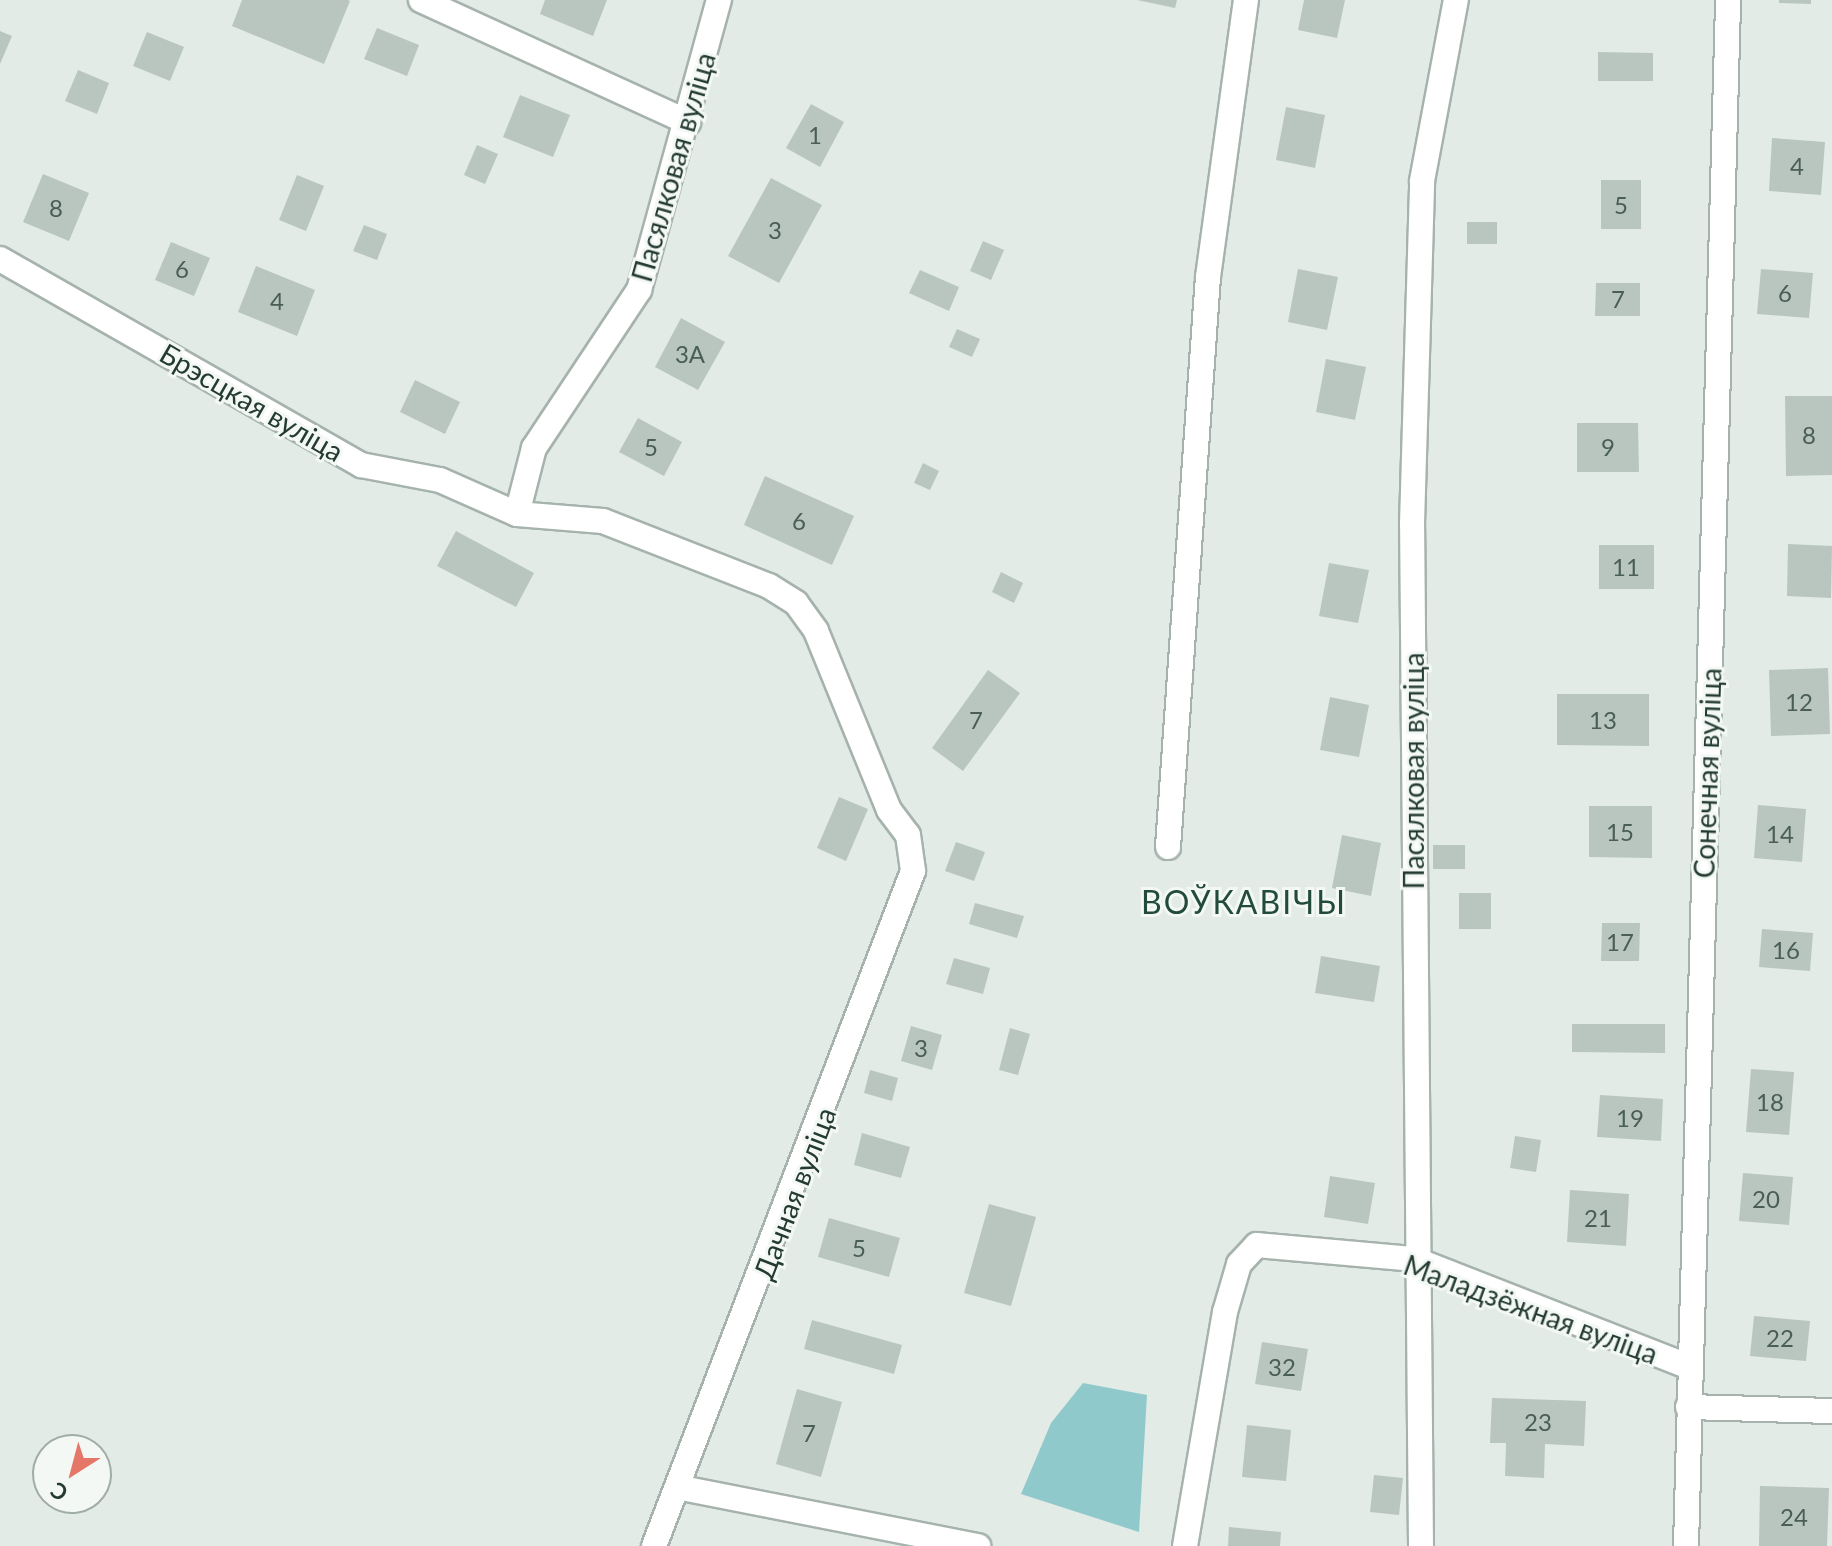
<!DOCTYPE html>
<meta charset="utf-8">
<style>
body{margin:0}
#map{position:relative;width:1832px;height:1546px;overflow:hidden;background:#e3ebe7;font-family:Lato,sans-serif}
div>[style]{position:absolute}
.water>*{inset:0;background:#90c9cb}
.building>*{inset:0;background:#b9c6bf}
.roads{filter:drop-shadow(2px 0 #a6b3ad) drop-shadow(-2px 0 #a6b3ad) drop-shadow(0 2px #a6b3ad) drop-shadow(0 -2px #a6b3ad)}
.street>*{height:24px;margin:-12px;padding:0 12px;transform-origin:12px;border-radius:12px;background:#fff}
span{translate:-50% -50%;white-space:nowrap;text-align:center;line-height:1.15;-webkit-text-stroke:6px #f3f8f5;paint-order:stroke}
.number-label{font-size:24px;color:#495e55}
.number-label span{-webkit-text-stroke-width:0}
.street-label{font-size:28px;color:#243b32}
.quarter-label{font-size:32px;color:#224b3c;letter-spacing:2px}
.north{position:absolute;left:32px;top:1434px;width:80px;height:80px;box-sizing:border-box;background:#f3f8f5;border:2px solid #a0aca7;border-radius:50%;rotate:216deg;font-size:22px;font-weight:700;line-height:32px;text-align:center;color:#243b32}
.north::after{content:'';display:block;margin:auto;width:28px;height:36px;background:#e57768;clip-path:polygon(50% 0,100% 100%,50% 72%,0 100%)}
</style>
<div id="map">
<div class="water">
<div style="clip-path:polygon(1083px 1383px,1147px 1395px,1139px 1532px,1021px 1494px,1051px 1423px)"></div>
</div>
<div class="building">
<div style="clip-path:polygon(242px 0,348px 0,350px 1px,324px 64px,232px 26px)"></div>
<div style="clip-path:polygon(545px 0,607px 0,593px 36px,540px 14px)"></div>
<div style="clip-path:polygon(1137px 0,1177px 0,1175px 8px)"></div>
<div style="clip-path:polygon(1304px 0,1345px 0,1337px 38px,1298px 30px)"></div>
<div style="clip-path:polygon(1779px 0,1811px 0,1811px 4px,1779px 3px)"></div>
<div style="clip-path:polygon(377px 28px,419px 45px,407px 76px,364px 59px)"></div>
<div style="clip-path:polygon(0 31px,12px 36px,0 64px)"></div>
<div style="clip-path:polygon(147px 32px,184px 47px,170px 81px,133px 66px)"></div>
<div style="clip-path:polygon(1598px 52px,1653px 53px,1653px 81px,1598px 81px)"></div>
<div style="clip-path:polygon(78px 70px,109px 83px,97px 114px,65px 101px)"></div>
<div style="clip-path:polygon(520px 95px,570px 115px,553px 157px,503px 137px)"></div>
<div style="clip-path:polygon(811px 104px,844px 122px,820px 167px,786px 148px)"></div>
<div style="clip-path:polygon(1286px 107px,1325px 115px,1315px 168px,1276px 160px)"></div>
<div style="clip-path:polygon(1772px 138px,1825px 142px,1821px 195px,1769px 191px)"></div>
<div style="clip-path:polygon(477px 145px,498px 154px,485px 184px,464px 175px)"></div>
<div style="clip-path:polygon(43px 174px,89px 193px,69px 241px,23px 222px)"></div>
<div style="clip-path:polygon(297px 175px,324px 186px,306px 231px,279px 220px)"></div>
<div style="clip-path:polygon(771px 178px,822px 205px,779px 283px,728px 256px)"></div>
<div style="clip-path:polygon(1601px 180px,1641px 180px,1641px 229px,1601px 229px)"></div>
<div style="clip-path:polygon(1467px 222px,1497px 222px,1497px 244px,1467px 244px)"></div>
<div style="clip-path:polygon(364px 225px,387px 234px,377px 260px,353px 251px)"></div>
<div style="clip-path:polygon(983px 241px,1004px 250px,991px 280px,970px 271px)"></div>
<div style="clip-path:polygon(171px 242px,210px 258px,194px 296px,155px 280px)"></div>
<div style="clip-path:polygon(256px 266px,315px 290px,297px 336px,238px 312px)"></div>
<div style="clip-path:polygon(1298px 269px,1338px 277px,1327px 330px,1288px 322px)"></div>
<div style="clip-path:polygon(1761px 269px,1813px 273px,1809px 318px,1757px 314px)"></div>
<div style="clip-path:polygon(920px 270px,959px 287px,949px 311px,909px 293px)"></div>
<div style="clip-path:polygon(1596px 283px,1640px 283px,1640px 316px,1595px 316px)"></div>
<div style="clip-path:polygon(681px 318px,725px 342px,698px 390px,655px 367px)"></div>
<div style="clip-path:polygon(957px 329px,980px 339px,972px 357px,949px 347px)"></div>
<div style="clip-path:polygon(1326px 359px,1366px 367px,1355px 420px,1316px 412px)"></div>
<div style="clip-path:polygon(415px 380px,460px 402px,445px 434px,400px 412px)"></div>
<div style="clip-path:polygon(1785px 396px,1832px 396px,1832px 475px,1786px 476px)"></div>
<div style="clip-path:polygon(638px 418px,682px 442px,664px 476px,619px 452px)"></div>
<div style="clip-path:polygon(1577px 423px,1638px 423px,1639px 472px,1577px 472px)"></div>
<div style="clip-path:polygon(923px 463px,939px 471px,930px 490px,914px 483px)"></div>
<div style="clip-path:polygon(765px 476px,854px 516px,832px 565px,744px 525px)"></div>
<div style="clip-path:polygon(456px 531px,534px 573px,516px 607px,437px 566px)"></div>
<div style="clip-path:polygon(1788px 544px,1832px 546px,1831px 598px,1787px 596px)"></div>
<div style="clip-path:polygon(1599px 545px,1654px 545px,1654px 589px,1599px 589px)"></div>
<div style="clip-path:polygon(1329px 563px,1369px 570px,1358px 623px,1319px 616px)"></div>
<div style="clip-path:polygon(1001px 572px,1023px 583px,1014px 603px,992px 592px)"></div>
<div style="clip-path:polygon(1828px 668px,1830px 734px,1771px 736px,1769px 670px)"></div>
<div style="clip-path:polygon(988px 670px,1020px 693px,963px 771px,932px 748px)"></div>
<div style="clip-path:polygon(1557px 694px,1649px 694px,1649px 746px,1557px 745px)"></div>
<div style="clip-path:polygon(1330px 697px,1369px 705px,1359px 757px,1320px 750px)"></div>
<div style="clip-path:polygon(839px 797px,868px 809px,846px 861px,817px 848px)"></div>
<div style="clip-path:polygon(1758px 805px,1806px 809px,1802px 862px,1754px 858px)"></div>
<div style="clip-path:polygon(1589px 806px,1652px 806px,1652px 858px,1589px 857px)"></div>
<div style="clip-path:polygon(1342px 835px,1381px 843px,1371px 896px,1332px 888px)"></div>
<div style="clip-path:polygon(956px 842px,985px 852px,974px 881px,945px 871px)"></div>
<div style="clip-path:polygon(1433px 845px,1465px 845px,1465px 869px,1433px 869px)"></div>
<div style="clip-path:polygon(1459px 893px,1491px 893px,1491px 929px,1459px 929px)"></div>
<div style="clip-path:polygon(975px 903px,1024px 916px,1017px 938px,969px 924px)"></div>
<div style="clip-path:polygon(1602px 923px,1640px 923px,1639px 961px,1601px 961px)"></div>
<div style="clip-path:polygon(1762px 929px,1813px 933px,1810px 971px,1759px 967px)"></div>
<div style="clip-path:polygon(1321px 956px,1380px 966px,1374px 1002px,1315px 993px)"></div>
<div style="clip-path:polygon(954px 958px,990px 968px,983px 994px,946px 984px)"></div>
<div style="clip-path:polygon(1572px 1024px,1665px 1024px,1665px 1053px,1572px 1052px)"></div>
<div style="clip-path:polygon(911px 1026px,942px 1035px,932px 1070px,901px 1061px)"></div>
<div style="clip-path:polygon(1010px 1028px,1030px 1034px,1018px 1075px,999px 1070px)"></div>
<div style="clip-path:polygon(1751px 1069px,1794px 1072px,1789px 1135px,1746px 1132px)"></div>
<div style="clip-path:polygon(870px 1070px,898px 1078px,892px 1101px,864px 1093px)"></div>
<div style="clip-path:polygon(1600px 1095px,1663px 1099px,1661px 1141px,1597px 1137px)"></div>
<div style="clip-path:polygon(862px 1133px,910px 1147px,901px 1178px,854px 1165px)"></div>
<div style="clip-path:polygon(1515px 1136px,1541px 1140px,1536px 1172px,1510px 1168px)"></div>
<div style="clip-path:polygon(1743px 1173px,1793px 1177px,1789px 1225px,1739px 1221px)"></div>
<div style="clip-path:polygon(1330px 1176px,1375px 1183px,1368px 1224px,1324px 1217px)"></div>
<div style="clip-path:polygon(1570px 1190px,1629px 1194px,1626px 1246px,1567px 1242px)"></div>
<div style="clip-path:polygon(989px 1204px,1036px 1217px,1011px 1306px,964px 1293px)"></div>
<div style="clip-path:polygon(829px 1218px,900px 1238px,889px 1277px,818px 1257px)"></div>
<div style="clip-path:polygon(1754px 1316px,1810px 1321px,1806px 1361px,1750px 1356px)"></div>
<div style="clip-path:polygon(812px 1320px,902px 1345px,894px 1374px,804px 1349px)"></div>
<div style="clip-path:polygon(1262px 1342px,1308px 1349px,1301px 1391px,1255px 1384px)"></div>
<div style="clip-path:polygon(797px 1389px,842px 1402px,821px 1477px,776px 1464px)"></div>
<div style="clip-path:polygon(1492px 1398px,1586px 1401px,1584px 1446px,1545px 1444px,1544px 1478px,1505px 1476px,1506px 1443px,1490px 1443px)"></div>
<div style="clip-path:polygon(1247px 1425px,1291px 1430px,1286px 1481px,1242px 1477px)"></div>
<div style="clip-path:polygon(1374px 1475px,1403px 1478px,1399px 1515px,1370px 1512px)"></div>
<div style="clip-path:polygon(1760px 1486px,1829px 1488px,1827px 1546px,1759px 1546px)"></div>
<div style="clip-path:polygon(1229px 1527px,1281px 1532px,1280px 1546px,1228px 1546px)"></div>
</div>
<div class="roads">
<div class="street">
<div style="left:421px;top:0;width:294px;rotate:24.6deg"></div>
<div style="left:0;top:259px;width:416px;rotate:29.7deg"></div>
<div style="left:361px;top:465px;width:80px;rotate:10.8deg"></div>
<div style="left:440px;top:480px;width:84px;rotate:23.8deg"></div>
<div style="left:517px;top:514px;width:86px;rotate:4.7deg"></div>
<div style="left:603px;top:521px;width:178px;rotate:21.4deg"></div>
<div style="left:769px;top:586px;width:32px;rotate:32deg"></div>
<div style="left:796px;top:603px;width:34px;rotate:54deg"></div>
<div style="left:816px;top:631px;width:193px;rotate:67.8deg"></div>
<div style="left:889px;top:810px;width:31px;rotate:53deg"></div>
<div style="left:908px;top:835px;width:36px;rotate:82deg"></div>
<div style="left:913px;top:871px;width:723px;rotate:110.99deg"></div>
<div style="left:517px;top:514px;width:68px;rotate:-75.6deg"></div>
<div style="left:534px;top:448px;width:190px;rotate:-56.4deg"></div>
<div style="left:639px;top:290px;width:301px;rotate:-74.6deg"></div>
<div style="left:1168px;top:847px;width:571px;rotate:-85.99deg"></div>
<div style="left:1208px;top:277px;width:280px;rotate:-82.2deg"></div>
<div style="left:1688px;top:1407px;width:144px;rotate:1.6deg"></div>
<div style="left:682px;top:1488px;width:302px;rotate:11.1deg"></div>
<div style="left:1185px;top:1546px;width:237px;rotate:-80.3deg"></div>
<div style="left:1225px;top:1312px;width:50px;rotate:-73.7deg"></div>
<div style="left:1239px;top:1264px;width:26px;rotate:-47deg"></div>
<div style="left:1257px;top:1245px;width:158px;rotate:5.1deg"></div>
<div style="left:1414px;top:1259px;width:293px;rotate:21.4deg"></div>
<div style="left:1421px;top:1546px;width:1022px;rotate:-90.5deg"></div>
<div style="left:1412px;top:524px;width:343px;rotate:-88.3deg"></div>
<div style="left:1422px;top:181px;width:184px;rotate:-79.4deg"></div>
<div style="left:1686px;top:1546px;width:1547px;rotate:-88.44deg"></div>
</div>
</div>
<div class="number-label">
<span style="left:815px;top:135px">1</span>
<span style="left:1797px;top:166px">4</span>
<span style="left:1621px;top:205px">5</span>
<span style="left:56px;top:208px">8</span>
<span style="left:775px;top:230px">3</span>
<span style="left:182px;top:269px">6</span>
<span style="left:1785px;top:293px">6</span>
<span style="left:1618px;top:299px">7</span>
<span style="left:277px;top:301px">4</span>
<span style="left:690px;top:354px">3А</span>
<span style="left:1809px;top:435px">8</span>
<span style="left:651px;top:447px">5</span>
<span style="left:1608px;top:447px">9</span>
<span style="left:799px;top:521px">6</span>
<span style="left:1626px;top:567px">11</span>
<span style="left:1799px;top:702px">12</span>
<span style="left:976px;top:720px">7</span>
<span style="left:1603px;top:720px">13</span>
<span style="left:1620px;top:832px">15</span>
<span style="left:1780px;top:834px">14</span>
<span style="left:1620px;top:942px">17</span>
<span style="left:1786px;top:950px">16</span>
<span style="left:921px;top:1048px">3</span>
<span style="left:1770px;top:1102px">18</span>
<span style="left:1630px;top:1118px">19</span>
<span style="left:1766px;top:1199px">20</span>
<span style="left:1598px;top:1218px">21</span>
<span style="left:859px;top:1248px">5</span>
<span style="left:1780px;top:1338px">22</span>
<span style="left:1282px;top:1367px">32</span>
<span style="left:1538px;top:1422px">23</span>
<span style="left:809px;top:1433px">7</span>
<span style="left:1794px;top:1517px">24</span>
</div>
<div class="street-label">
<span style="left:673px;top:167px;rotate:-74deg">Пасялковая вуліца</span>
<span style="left:252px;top:402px;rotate:30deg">Брэсцкая вуліца</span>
<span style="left:1413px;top:771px;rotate:-90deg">Пасялковая вуліца</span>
<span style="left:1707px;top:773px;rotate:-88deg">Сонечная вуліца</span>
<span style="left:794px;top:1193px;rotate:-69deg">Дачная вуліца</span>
<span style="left:1531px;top:1309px;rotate:20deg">Маладзёжная вуліца</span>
</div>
<div class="quarter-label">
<span style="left:1244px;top:902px">ВОЎКАВІЧЫ</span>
</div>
<div class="north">С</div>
</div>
